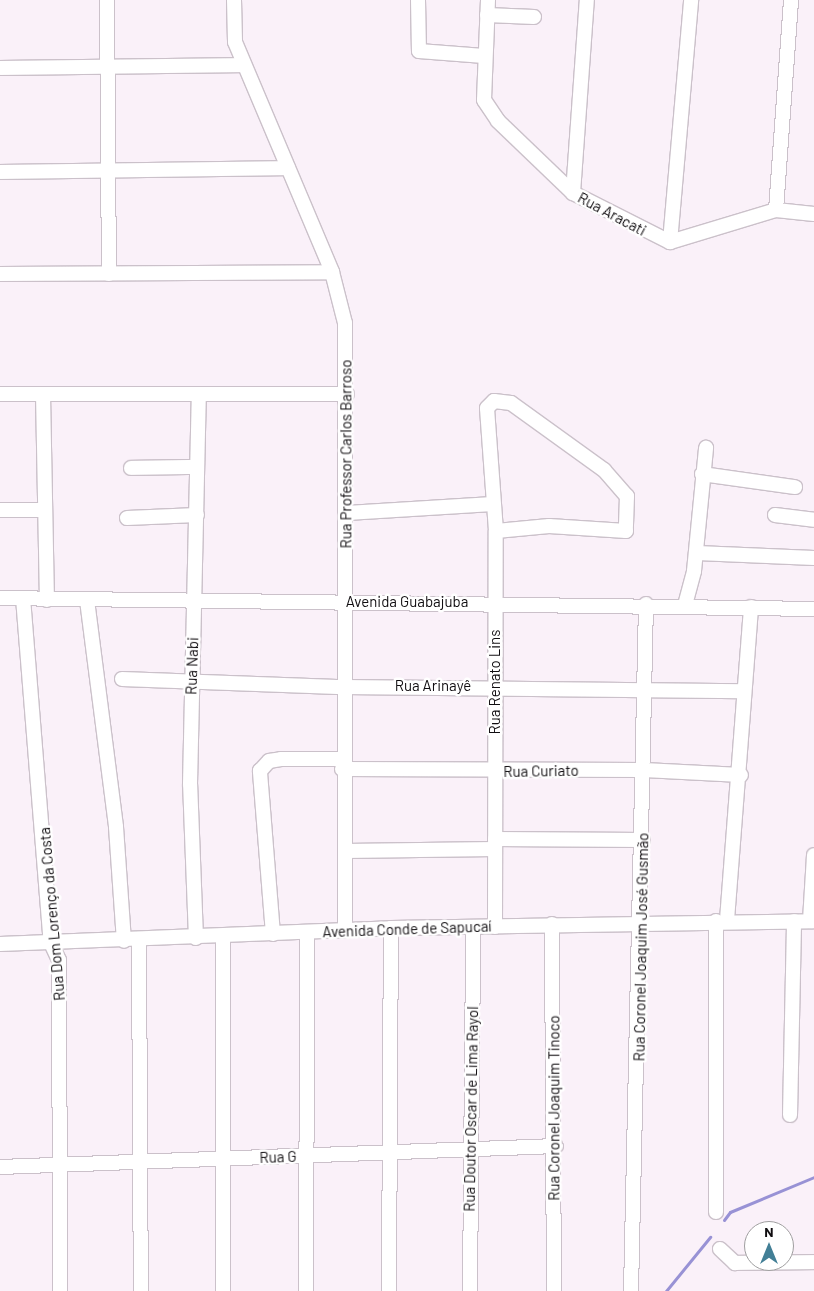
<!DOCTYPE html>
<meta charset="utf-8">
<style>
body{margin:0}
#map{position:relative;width:814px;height:1291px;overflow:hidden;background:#faf1f9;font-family:Barlow,sans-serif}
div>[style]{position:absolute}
.stream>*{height:3px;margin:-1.5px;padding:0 1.5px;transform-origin:1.5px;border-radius:1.5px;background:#9892d5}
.roads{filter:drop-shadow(1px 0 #cbc1ca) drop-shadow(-1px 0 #cbc1ca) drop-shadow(0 1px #cbc1ca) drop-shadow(0 -1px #cbc1ca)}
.minor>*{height:14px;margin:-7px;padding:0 7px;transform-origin:7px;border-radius:7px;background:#fff}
span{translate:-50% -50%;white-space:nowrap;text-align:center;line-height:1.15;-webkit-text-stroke:5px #fff;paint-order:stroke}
.street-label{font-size:15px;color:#100d10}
.north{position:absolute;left:744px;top:1221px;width:50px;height:50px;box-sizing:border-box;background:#fff;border:1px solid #9f9e9f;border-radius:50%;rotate:0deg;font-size:14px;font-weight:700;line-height:20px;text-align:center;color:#100d10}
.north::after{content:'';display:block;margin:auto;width:18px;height:22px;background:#427f96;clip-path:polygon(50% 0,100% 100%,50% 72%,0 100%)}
</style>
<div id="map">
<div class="stream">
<div style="left:724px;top:1220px;width:10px;rotate:-53deg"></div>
<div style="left:730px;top:1212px;width:91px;rotate:-22.6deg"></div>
<div style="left:666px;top:1291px;width:70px;rotate:-50.8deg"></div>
</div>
<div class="roads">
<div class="minor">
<div style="left:107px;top:0;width:274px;rotate:89.6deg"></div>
<div style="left:234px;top:0;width:42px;rotate:88.6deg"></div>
<div style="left:235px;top:42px;width:250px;rotate:67.1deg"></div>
<div style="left:332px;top:272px;width:53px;rotate:75.7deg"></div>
<div style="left:345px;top:323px;width:607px;rotate:90deg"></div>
<div style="left:418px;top:0;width:51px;rotate:88.9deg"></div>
<div style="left:419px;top:51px;width:65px;rotate:4.4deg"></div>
<div style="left:488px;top:0;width:100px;rotate:92.3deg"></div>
<div style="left:484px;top:100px;width:25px;rotate:56deg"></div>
<div style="left:498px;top:121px;width:104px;rotate:43.8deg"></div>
<div style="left:573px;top:193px;width:109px;rotate:26.8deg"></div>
<div style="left:670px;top:242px;width:111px;rotate:-16.8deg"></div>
<div style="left:776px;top:210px;width:38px;rotate:6deg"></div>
<div style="left:487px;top:15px;width:47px;rotate:2.4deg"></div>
<div style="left:0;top:68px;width:243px;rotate:-0.7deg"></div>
<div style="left:0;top:172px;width:288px;rotate:-0.8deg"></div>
<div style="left:573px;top:193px;width:194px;rotate:-85.9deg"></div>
<div style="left:776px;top:210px;width:211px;rotate:-85.9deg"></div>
<div style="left:670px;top:242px;width:243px;rotate:-85deg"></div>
<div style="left:0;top:274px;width:332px;rotate:-0.3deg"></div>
<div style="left:0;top:394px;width:347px"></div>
<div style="left:43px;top:394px;width:206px;rotate:88.9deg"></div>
<div style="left:131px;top:468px;width:66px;rotate:-0.9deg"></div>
<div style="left:702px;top:474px;width:94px;rotate:8deg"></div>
<div style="left:0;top:510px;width:43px"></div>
<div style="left:347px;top:513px;width:146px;rotate:-3.5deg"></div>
<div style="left:775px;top:515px;width:39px;rotate:7deg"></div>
<div style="left:127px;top:518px;width:70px;rotate:-2.5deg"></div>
<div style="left:697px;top:553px;width:117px;rotate:2.4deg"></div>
<div style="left:0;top:598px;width:814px;rotate:0.77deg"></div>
<div style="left:23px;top:598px;width:346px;rotate:85.4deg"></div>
<div style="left:51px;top:943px;width:19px;rotate:65deg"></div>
<div style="left:59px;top:960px;width:331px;rotate:89.8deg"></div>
<div style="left:87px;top:600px;width:229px;rotate:82.7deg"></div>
<div style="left:116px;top:827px;width:114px;rotate:86deg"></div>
<div style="left:685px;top:605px;width:35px;rotate:-75deg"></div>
<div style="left:694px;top:571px;width:124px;rotate:-84.4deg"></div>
<div style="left:122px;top:679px;width:222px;rotate:2.1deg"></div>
<div style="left:344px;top:687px;width:400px;rotate:0.6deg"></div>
<div style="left:342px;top:769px;width:302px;rotate:0.2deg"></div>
<div style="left:644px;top:770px;width:97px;rotate:3deg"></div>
<div style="left:495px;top:839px;width:148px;rotate:0.4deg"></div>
<div style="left:345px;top:851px;width:150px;rotate:-0.8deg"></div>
<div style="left:727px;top:920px;width:314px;rotate:-85.6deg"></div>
<div style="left:716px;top:921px;width:291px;rotate:90deg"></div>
<div style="left:810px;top:921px;width:66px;rotate:-86.5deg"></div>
<div style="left:552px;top:924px;width:367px;rotate:89.7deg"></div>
<div style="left:495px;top:927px;width:396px;rotate:-89.9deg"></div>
<div style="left:496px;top:531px;width:123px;rotate:-94.2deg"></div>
<div style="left:487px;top:408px;width:10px;rotate:-45deg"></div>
<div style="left:494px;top:401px;width:17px;rotate:7deg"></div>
<div style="left:511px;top:403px;width:115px;rotate:35.8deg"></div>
<div style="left:604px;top:470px;width:35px;rotate:49deg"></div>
<div style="left:627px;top:496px;width:35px;rotate:92deg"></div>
<div style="left:626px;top:531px;width:77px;rotate:-176.3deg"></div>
<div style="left:549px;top:526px;width:53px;rotate:174.6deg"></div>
<div style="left:273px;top:934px;width:164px;rotate:-94.6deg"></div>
<div style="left:260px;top:771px;width:13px;rotate:-48deg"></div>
<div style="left:269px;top:761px;width:12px;rotate:-9deg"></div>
<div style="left:281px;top:759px;width:61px"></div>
<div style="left:196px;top:938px;width:154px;rotate:-92.2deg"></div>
<div style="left:190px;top:784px;width:389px;rotate:-88.7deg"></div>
<div style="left:139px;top:941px;width:350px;rotate:89.7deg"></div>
<div style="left:0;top:944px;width:391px;rotate:-2.3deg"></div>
<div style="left:391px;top:928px;width:423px;rotate:-0.9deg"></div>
<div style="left:790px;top:1115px;width:194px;rotate:-88.8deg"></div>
<div style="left:0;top:1167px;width:556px;rotate:-2.16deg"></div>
<div style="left:720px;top:1249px;width:21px;rotate:43deg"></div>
<div style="left:735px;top:1263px;width:79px;rotate:-0.7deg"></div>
<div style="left:223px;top:1291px;width:354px;rotate:-90deg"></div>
<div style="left:306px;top:1291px;width:359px;rotate:-89.8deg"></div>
<div style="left:389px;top:1291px;width:363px;rotate:-89.7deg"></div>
<div style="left:470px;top:1291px;width:364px;rotate:-89.5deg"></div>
<div style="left:631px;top:1291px;width:687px;rotate:-88.75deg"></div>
</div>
</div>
<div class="street-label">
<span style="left:612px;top:214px;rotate:28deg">Rua Aracati</span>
<span style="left:346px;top:454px;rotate:-90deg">Rua Professor Carlos Barroso</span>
<span style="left:407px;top:602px">Avenida Guabajuba</span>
<span style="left:192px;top:666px;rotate:-88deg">Rua Nabi</span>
<span style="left:495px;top:682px;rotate:-90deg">Rua Renato Lins</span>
<span style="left:433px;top:686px">Rua Arinayê</span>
<span style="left:541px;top:771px;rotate:-1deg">Rua Curiato</span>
<span style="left:52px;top:914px;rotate:-95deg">Rua Dom Lorenço da Costa</span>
<span style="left:407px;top:929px;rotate:-2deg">Avenida Conde de Sapucaí</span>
<span style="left:641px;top:947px;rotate:-89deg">Rua Coronel Joaquim José Gusmão</span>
<span style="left:554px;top:1108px;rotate:-90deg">Rua Coronel Joaquim Tinoco</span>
<span style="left:471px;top:1109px;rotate:-89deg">Rua Doutor Oscar de Lima Rayol</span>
<span style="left:278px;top:1157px;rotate:-2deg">Rua G</span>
</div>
<div class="north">N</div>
</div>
